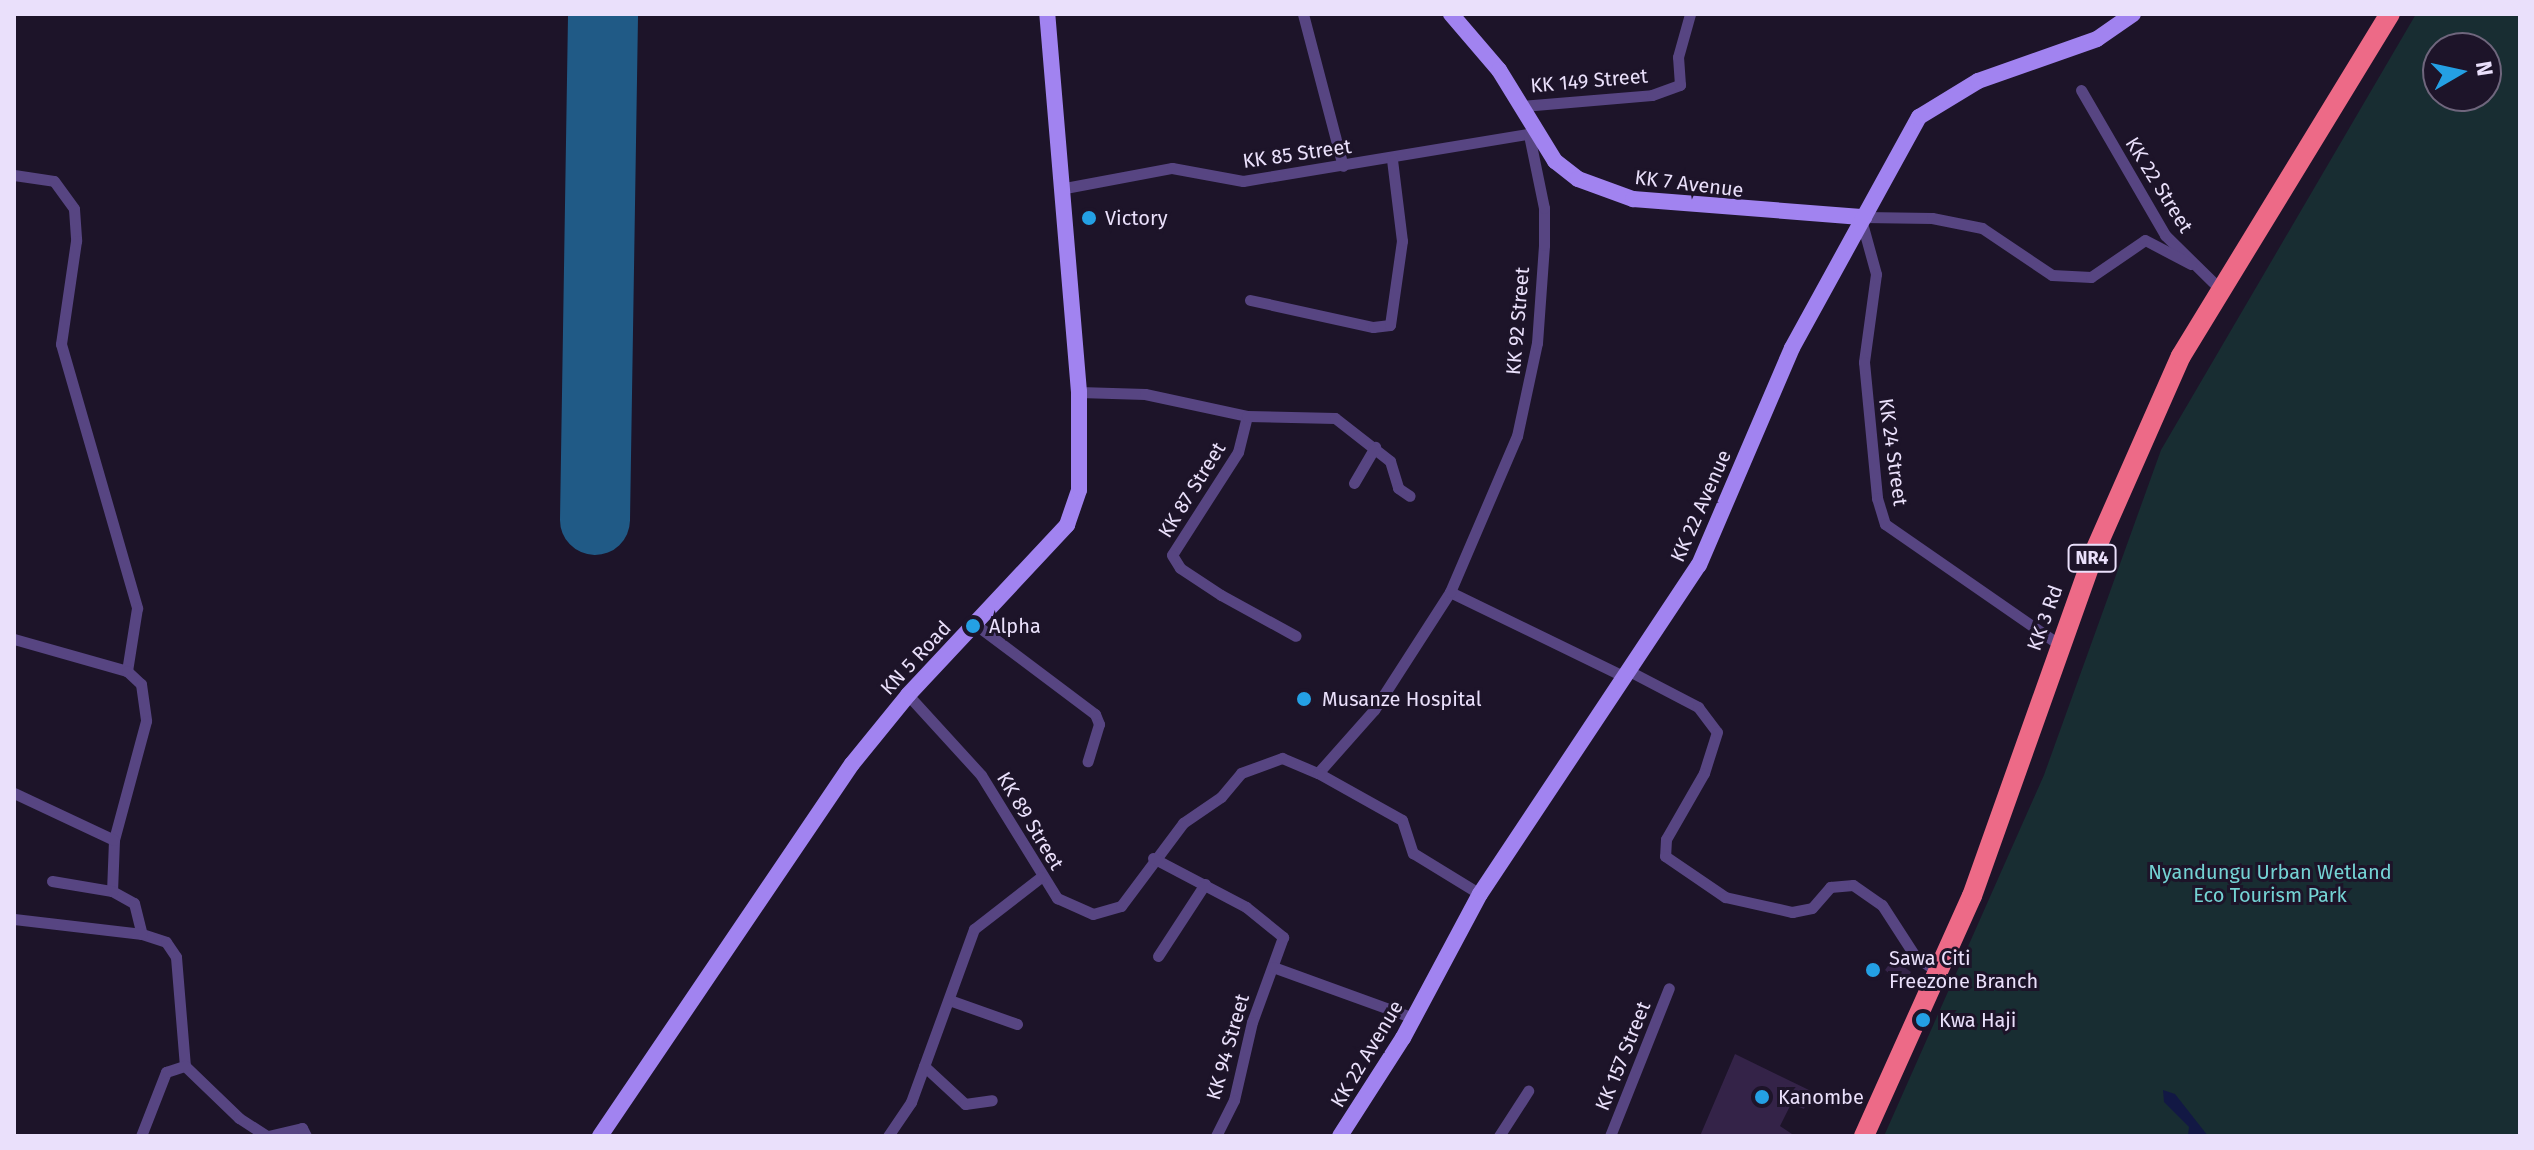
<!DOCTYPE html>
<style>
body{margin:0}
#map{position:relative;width:2534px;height:1150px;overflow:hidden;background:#1d1429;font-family:"Fira Sans",sans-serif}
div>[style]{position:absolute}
.green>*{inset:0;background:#182d32}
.water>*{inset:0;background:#121844}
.runway>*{height:70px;margin:-35px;padding:0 35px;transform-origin:35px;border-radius:35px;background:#205a86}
.building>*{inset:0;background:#342348}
.street>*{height:11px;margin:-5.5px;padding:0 5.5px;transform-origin:5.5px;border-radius:5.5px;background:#574582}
.secondary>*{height:16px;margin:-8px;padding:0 8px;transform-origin:8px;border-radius:8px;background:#a183f0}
.highway>*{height:20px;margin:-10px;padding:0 10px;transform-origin:10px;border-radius:10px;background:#ed6a87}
.dots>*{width:22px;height:22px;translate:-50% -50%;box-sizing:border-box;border:4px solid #1d1429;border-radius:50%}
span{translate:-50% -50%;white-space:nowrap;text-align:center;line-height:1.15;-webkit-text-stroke:6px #1d1429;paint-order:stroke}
.shield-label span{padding:2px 6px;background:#1d1429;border:2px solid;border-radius:6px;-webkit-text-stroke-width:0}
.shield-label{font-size:18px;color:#eae0fb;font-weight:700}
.street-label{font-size:20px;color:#eae0fb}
.poi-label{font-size:20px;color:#eae0fb}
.left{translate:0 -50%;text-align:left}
.park-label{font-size:20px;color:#74d3d4}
.frame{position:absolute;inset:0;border:16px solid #eae0fb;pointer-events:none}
.north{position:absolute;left:2422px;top:32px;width:80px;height:80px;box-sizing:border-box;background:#1d1429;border:2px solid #6f667d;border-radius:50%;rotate:81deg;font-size:22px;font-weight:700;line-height:32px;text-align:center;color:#eae0fb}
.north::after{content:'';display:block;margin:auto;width:28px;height:36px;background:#24a0e4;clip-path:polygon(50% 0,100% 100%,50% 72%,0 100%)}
</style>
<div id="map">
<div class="green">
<div style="clip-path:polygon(evenodd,2416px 14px,2520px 14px,2520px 1136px,1884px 1136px,2044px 775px,2161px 450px,2416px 14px,2438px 48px,2486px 48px,2486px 96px,2438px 96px,2438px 48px)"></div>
</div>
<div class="water">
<div style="clip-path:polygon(2163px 1090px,2175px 1094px,2208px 1136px,2188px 1136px,2189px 1127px,2164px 1102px)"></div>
</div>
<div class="runway">
<div style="left:595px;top:520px;width:506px;rotate:-89.09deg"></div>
</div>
<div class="building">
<div style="clip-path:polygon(1893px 959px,1911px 972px,1903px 985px,1885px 970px)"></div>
<div style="clip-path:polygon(1735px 1054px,1811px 1091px,1804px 1109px,1791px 1104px,1780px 1126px,1795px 1136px,1700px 1136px)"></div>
</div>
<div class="street">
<div style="left:1303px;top:14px;width:157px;rotate:75.3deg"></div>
<div style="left:2081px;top:90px;width:168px;rotate:59.9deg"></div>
<div style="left:2165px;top:235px;width:76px;rotate:44.5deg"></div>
<div style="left:1522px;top:106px;width:130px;rotate:-4.8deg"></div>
<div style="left:1652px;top:95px;width:30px;rotate:-20deg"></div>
<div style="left:1680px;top:85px;width:28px;rotate:-94deg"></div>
<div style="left:1678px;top:57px;width:45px;rotate:-74.4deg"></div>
<div style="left:14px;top:175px;width:40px;rotate:8.5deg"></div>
<div style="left:54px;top:181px;width:34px;rotate:54deg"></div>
<div style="left:74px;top:209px;width:32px;rotate:86deg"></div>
<div style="left:76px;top:241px;width:104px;rotate:98.3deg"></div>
<div style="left:61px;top:344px;width:275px;rotate:73.9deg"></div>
<div style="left:137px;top:608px;width:64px;rotate:99deg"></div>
<div style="left:1065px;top:188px;width:109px;rotate:-10.6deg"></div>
<div style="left:1172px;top:168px;width:72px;rotate:10.4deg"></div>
<div style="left:1243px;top:181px;width:293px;rotate:-9.4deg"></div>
<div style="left:1864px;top:217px;width:68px;rotate:0.8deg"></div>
<div style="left:1932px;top:218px;width:51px;rotate:11.3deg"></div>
<div style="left:1982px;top:228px;width:84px;rotate:33.9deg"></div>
<div style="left:2052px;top:275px;width:39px;rotate:3deg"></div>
<div style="left:2091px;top:277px;width:65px;rotate:-34.4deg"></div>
<div style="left:2145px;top:240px;width:52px;rotate:27.6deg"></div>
<div style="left:1862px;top:223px;width:53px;rotate:74.6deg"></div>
<div style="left:1876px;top:274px;width:89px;rotate:97.8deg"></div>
<div style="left:1864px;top:362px;width:137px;rotate:84.5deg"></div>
<div style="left:1877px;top:498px;width:27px;rotate:73deg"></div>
<div style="left:1885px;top:524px;width:214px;rotate:34.7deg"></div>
<div style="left:1250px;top:300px;width:126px;rotate:12.4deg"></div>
<div style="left:1373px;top:327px;width:17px;rotate:-7deg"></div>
<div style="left:1390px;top:325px;width:85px;rotate:-81.9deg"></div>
<div style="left:1402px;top:241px;width:82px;rotate:-97deg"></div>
<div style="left:1079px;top:392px;width:66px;rotate:1.7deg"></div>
<div style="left:1145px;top:394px;width:104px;rotate:12.2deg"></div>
<div style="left:1247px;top:416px;width:37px;rotate:104deg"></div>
<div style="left:1238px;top:452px;width:122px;rotate:122.7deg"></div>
<div style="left:1172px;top:555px;width:15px;rotate:58deg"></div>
<div style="left:1180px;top:568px;width:49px;rotate:33.4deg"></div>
<div style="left:1221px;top:595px;width:85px;rotate:28.7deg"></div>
<div style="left:1247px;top:416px;width:88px;rotate:1.3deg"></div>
<div style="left:1335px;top:418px;width:70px;rotate:38deg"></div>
<div style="left:1390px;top:461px;width:28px;rotate:73deg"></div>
<div style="left:1398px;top:488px;width:14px;rotate:34deg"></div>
<div style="left:1354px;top:483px;width:42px;rotate:-59.7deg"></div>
<div style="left:1450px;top:592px;width:190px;rotate:25.9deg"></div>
<div style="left:975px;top:624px;width:150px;rotate:36.9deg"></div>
<div style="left:1095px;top:714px;width:11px;rotate:68deg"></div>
<div style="left:1099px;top:724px;width:39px;rotate:107deg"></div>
<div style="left:14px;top:639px;width:117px;rotate:15.8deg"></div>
<div style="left:127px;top:671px;width:19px;rotate:43deg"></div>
<div style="left:141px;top:684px;width:37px;rotate:82deg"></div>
<div style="left:146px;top:721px;width:123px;rotate:105.1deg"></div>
<div style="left:114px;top:840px;width:51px;rotate:92.2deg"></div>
<div style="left:112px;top:891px;width:25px;rotate:29deg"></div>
<div style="left:134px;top:903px;width:32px;rotate:76deg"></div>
<div style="left:142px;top:934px;width:25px;rotate:18deg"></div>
<div style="left:166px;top:942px;width:18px;rotate:56deg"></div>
<div style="left:176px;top:957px;width:109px;rotate:85.3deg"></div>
<div style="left:185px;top:1066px;width:75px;rotate:43.9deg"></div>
<div style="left:239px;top:1118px;width:33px;rotate:33deg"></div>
<div style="left:1631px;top:672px;width:76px;rotate:27.6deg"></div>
<div style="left:1698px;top:707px;width:31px;rotate:53deg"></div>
<div style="left:1717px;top:732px;width:43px;rotate:107.6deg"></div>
<div style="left:1704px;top:773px;width:76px;rotate:119.9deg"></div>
<div style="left:1666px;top:839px;width:17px;rotate:93deg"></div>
<div style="left:1665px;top:856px;width:73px;rotate:34.3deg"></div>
<div style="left:1725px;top:897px;width:69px;rotate:12.6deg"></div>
<div style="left:1792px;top:912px;width:20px;rotate:-11deg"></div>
<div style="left:1812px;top:908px;width:28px;rotate:-49deg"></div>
<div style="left:1830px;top:887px;width:23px;rotate:-5deg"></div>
<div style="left:1853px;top:885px;width:35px;rotate:35deg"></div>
<div style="left:1882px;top:905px;width:61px;rotate:57.1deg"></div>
<div style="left:1915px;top:956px;width:29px;rotate:35deg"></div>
<div style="left:908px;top:695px;width:108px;rotate:47.6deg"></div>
<div style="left:981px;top:775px;width:145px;rotate:58.3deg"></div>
<div style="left:1057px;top:898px;width:39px;rotate:24deg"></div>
<div style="left:1093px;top:914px;width:29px;rotate:-16deg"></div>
<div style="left:1121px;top:906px;width:104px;rotate:-53.2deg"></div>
<div style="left:1183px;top:823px;width:46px;rotate:-34.4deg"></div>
<div style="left:1221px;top:797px;width:31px;rotate:-50deg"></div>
<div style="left:1241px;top:773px;width:44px;rotate:-20.1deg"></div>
<div style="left:1282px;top:758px;width:39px;rotate:23deg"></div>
<div style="left:1318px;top:773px;width:84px;rotate:-48.4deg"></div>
<div style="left:1374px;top:710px;width:140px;rotate:-57.2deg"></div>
<div style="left:1450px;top:592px;width:170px;rotate:-66.8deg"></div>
<div style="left:1517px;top:436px;width:95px;rotate:-77.9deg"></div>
<div style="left:1537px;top:343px;width:98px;rotate:-85.9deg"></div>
<div style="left:1544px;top:245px;width:37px;rotate:-90deg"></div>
<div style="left:1544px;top:208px;width:75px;rotate:-101.6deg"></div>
<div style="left:1318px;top:773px;width:96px;rotate:29.2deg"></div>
<div style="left:1402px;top:820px;width:35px;rotate:72deg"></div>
<div style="left:1413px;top:853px;width:79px;rotate:31.5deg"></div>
<div style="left:14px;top:793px;width:110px;rotate:25.2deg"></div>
<div style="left:1153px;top:858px;width:105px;rotate:27.8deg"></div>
<div style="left:1246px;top:907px;width:48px;rotate:39deg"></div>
<div style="left:1283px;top:937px;width:90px;rotate:110deg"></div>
<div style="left:1252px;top:1022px;width:80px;rotate:103deg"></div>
<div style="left:1234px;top:1100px;width:40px;rotate:116.6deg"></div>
<div style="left:52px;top:881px;width:61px;rotate:9.5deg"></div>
<div style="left:14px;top:919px;width:129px;rotate:6.7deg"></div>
<div style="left:1158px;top:956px;width:86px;rotate:-56.9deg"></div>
<div style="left:1273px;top:967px;width:150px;rotate:19.9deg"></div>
<div style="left:952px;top:1001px;width:69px;rotate:19.5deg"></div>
<div style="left:924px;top:1066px;width:56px;rotate:42.8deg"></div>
<div style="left:965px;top:1104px;width:27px;rotate:-8deg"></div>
<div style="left:141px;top:1136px;width:69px;rotate:-68.7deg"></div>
<div style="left:166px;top:1072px;width:20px;rotate:-18deg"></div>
<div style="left:268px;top:1136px;width:35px;rotate:-13deg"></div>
<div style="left:302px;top:1128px;width:9px;rotate:63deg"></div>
<div style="left:888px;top:1136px;width:41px;rotate:-55.9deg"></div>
<div style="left:911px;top:1102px;width:184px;rotate:-70deg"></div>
<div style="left:974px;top:929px;width:85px;rotate:-37.8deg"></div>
<div style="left:1499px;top:1136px;width:54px;rotate:-57.2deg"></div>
<div style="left:1610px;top:1136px;width:159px;rotate:-68.3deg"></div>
</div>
<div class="secondary">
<div style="left:1451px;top:14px;width:74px;rotate:49.4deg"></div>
<div style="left:1499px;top:70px;width:107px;rotate:58.4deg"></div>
<div style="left:1555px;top:161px;width:29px;rotate:38deg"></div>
<div style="left:1578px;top:179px;width:59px;rotate:20deg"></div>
<div style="left:1633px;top:199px;width:232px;rotate:4.5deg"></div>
<div style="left:600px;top:1136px;width:449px;rotate:-55.9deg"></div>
<div style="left:852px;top:764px;width:89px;rotate:-50.9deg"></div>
<div style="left:908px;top:695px;width:233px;rotate:-46.9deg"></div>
<div style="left:1067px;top:525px;width:37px;rotate:-71deg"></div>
<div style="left:1079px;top:490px;width:98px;rotate:-90deg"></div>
<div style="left:1079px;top:392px;width:379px;rotate:-94.8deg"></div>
<div style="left:1340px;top:1136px;width:117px;rotate:-57.3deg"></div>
<div style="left:1403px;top:1038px;width:163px;rotate:-61.9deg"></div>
<div style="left:1480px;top:894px;width:395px;rotate:-56.4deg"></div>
<div style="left:1699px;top:565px;width:236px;rotate:-66.8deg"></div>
<div style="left:1792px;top:348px;width:264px;rotate:-61.2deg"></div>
<div style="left:1919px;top:117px;width:69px;rotate:-31.4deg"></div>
<div style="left:1978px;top:81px;width:126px;rotate:-19.4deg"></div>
<div style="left:2097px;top:39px;width:44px;rotate:-34.8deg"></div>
</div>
<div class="highway">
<div style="left:1864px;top:1136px;width:263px;rotate:-65.8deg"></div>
<div style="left:1972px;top:896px;width:364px;rotate:-70.4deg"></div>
<div style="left:2094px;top:553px;width:215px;rotate:-66.2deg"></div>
<div style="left:2181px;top:356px;width:401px;rotate:-58.6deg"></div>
</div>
<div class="dots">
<div style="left:1089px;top:218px;background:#24a0e4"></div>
<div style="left:973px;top:626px;background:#24a0e4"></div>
<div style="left:1304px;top:699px;background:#24a0e4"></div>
<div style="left:1873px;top:970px;background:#24a0e4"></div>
<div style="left:1923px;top:1020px;background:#24a0e4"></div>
<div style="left:1762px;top:1097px;background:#24a0e4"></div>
</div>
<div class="shield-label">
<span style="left:2092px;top:558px">NR4</span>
</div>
<div class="street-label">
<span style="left:1589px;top:81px;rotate:-5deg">KK 149 Street</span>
<span style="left:1297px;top:154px;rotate:-8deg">KK 85 Street</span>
<span style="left:1689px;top:184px;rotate:7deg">KK 7 Avenue</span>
<span style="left:2159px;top:185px;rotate:58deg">KK 22 Street</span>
<span style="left:1518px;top:321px;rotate:-85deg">KK 92 Street</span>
<span style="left:1893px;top:452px;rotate:82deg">KK 24 Street</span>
<span style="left:1192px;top:490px;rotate:-58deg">KK 87 Street</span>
<span style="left:1701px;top:506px;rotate:-66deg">KK 22 Avenue</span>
<span style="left:2045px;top:618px;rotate:-70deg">KK 3 Rd</span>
<span style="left:916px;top:658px;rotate:-47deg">KN 5 Road</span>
<span style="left:1030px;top:821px;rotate:59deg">KK 89 Street</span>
<span style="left:1228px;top:1047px;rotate:-74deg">KK 94 Street</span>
<span style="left:1367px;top:1054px;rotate:-59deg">KK 22 Avenue</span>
<span style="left:1623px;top:1056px;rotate:-68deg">KK 157 Street</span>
</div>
<div class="poi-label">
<span class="left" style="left:1105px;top:218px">Victory</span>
<span class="left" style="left:989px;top:626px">Alpha</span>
<span class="left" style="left:1322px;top:699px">Musanze Hospital</span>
<span class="left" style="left:1889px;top:970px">Sawa Citi<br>Freezone Branch</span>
<span class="left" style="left:1939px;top:1020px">Kwa Haji</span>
<span class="left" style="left:1778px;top:1097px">Kanombe</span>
</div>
<div class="park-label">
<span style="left:2270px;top:884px">Nyandungu Urban Wetland<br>Eco Tourism Park</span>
</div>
<div class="frame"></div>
<div class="north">N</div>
</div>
